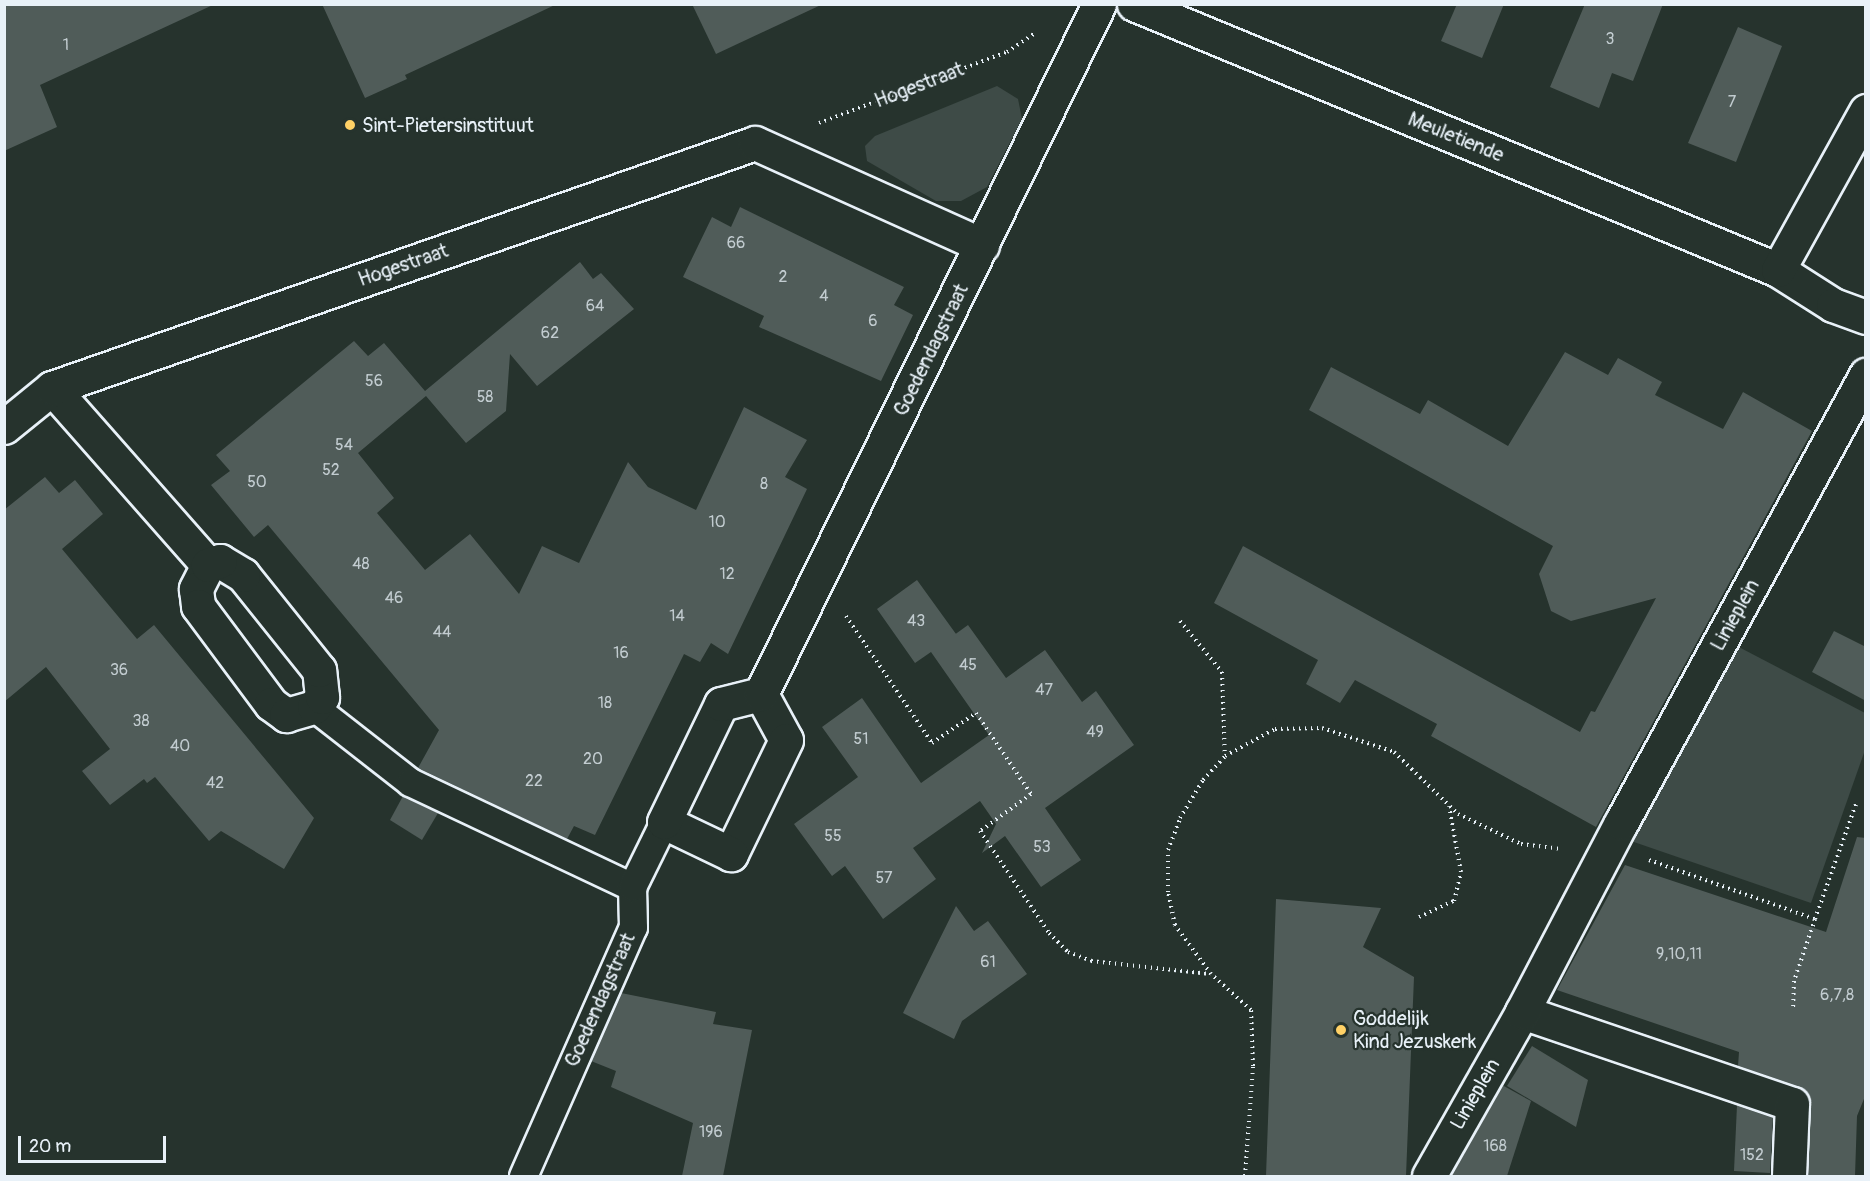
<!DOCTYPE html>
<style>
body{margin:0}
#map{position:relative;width:1870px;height:1181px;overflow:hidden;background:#26332d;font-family:Pangolin,sans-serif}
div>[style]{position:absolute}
.green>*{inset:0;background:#3e4b47}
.building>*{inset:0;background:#505c59}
.path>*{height:4px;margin-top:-2px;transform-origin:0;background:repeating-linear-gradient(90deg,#e8f1f8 0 1.5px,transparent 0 6px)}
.roads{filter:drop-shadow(2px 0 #e8f1f8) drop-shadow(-2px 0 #e8f1f8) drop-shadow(0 2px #e8f1f8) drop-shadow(0 -2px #e8f1f8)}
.lane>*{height:27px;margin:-13.5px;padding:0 13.5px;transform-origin:13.5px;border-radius:13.5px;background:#26332d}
.street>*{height:33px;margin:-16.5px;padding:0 16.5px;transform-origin:16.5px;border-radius:16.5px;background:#26332d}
.dots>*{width:16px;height:16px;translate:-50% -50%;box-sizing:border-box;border:3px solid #26332d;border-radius:50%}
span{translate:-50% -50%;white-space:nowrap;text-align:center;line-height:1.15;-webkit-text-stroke:4.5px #26332d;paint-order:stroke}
.number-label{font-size:16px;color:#c2ccd0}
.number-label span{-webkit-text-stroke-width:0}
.street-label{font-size:20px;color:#e8f1f8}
.poi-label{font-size:20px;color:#e8f1f8}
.left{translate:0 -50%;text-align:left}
.frame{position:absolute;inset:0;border:6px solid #e8f1f8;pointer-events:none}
.scale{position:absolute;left:18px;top:1136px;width:148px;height:27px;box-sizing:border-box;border:3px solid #e8f1f8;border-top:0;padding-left:8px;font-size:18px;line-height:21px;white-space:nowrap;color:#e8f1f8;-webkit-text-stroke:4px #26332d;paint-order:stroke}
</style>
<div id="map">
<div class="green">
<div style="clip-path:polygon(997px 86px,1018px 99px,1022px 119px,987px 187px,961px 201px,936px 201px,867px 161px,865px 146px,875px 136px)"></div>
<div style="clip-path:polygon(1733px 644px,1865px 713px,1865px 750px,1811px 903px,1631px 841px)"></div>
</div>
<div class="building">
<div style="clip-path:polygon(4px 4px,215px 4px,40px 85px,57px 127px,4px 151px)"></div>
<div style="clip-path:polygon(322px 4px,557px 4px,405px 75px,407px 79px,365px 98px)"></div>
<div style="clip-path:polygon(692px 4px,823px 4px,716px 54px)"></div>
<div style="clip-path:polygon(1457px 4px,1504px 4px,1482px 58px,1441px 41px)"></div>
<div style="clip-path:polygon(1585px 4px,1663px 4px,1633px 81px,1612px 73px,1599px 108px,1550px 87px)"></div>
<div style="clip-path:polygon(1738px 27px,1782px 46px,1736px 162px,1688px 143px)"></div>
<div style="clip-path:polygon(740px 207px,904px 287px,894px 305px,913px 315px,881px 381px,759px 327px,764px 316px,683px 277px,712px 217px,731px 227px)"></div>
<div style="clip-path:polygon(580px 262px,593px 279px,601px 273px,634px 309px,537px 386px,510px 354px,506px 411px,466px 443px,426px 396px,358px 453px,394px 498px,377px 513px,425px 570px,470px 534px,519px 594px,542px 546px,579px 563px,628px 462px,648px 487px,696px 510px,744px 407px,807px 440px,785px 477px,807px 489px,728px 654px,711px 643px,700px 662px,684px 654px,595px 835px,574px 826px,567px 839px,418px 768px,439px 730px,268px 525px,254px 537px,211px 485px,230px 471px,216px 455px,354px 341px,368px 356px,384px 343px,425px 391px)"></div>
<div style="clip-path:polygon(1565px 352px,1608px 375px,1618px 358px,1662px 382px,1655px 395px,1723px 429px,1743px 392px,1812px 431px,1596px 827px,1431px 736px,1437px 724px,1355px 680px,1340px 703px,1306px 684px,1318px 660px,1214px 603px,1243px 546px,1580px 732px,1591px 711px,1595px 712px,1656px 598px,1571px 621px,1551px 611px,1539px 574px,1553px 546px,1309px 410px,1331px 367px,1420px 414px,1428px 400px,1508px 446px)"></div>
<div style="clip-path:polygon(45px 477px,59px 493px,75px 480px,103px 514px,62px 549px,137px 639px,154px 625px,314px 818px,284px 869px,221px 831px,209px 841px,155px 777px,147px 783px,144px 779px,110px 805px,82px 771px,110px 749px,46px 667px,4px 702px,4px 510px)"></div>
<div style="clip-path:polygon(917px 580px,956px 634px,950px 638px,968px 625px,1006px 678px,1045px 650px,1082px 702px,1096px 691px,1134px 745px,1045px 808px,1081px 860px,1041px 887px,1005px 836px,982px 853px,996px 824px,980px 801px,913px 848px,936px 879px,883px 919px,845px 866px,832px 876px,794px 824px,858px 777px,822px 727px,862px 698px,921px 783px,989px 735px,931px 652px,915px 663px,877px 609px)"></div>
<div style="clip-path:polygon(1834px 631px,1866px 647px,1866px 701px,1812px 672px)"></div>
<div style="clip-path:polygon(403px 796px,438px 813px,422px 840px,390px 820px)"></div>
<div style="clip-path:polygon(1857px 837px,1866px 838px,1866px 1094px,1857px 1116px,1855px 1176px,1808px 1175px,1811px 1105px,1808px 1094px,1799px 1087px,1738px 1066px,1739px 1052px,1557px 990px,1625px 865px,1826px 932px)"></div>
<div style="clip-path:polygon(1276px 899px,1381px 908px,1363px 947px,1414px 977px,1406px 1176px,1266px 1176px)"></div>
<div style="clip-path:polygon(956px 906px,974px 931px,988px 921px,1027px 974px,962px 1021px,954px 1039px,903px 1013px)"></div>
<div style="clip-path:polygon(621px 993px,716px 1012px,713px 1024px,752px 1030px,723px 1176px,682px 1176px,693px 1123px,611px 1087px,616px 1071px,591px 1061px)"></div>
<div style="clip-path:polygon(1532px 1046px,1588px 1080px,1576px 1127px,1507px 1086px)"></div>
<div style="clip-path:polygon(1502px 1085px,1531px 1101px,1507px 1176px,1450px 1176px)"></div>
<div style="clip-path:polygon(1737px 1105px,1773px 1117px,1770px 1173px,1734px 1171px)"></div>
</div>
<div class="path">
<div style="left:819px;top:123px;width:201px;rotate:-20.7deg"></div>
<div style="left:1007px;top:52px;width:34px;rotate:-34deg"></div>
<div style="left:846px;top:616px;width:153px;rotate:55.9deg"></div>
<div style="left:932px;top:743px;width:53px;rotate:-34.3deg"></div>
<div style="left:976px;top:713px;width:98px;rotate:55.8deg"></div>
<div style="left:1031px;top:794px;width:63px;rotate:144deg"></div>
<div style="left:980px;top:831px;width:123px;rotate:55.9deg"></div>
<div style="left:1049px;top:933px;width:27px;rotate:45deg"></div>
<div style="left:1068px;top:952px;width:25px;rotate:21deg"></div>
<div style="left:1091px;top:961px;width:120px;rotate:6.2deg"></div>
<div style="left:1180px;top:621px;width:66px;rotate:50.5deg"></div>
<div style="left:1222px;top:672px;width:84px;rotate:88deg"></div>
<div style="left:1649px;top:860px;width:176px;rotate:19.6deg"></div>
<div style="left:1815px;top:919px;width:65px;rotate:108.7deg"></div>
<div style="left:1794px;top:981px;width:30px;rotate:92deg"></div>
<div style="left:1419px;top:917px;width:38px;rotate:-25deg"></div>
<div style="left:1454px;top:901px;width:30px;rotate:-76deg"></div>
<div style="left:1461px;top:872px;width:67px;rotate:-100.3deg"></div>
<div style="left:1815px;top:919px;width:122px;rotate:-70.4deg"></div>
<div style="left:1245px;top:1176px;width:110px;rotate:-85.8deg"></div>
<div style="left:1253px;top:1066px;width:56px;rotate:-92deg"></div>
<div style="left:1251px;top:1010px;width:54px;rotate:-138deg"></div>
<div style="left:1211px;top:974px;width:61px;rotate:-126.3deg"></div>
<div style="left:1175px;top:925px;width:34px;rotate:-102deg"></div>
<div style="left:1168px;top:892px;width:42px;rotate:-90deg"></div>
<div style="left:1168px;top:850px;width:34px;rotate:-69deg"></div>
<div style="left:1180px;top:818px;width:44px;rotate:-58.8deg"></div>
<div style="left:1203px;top:780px;width:33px;rotate:-47deg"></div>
<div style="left:1225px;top:756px;width:57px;rotate:-28.4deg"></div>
<div style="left:1275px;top:729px;width:47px;rotate:-1.2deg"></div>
<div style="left:1322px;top:728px;width:76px;rotate:18.4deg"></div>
<div style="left:1394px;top:752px;width:89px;rotate:44.1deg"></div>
<div style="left:1458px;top:814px;width:70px;rotate:25.5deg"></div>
<div style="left:1521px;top:844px;width:38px;rotate:7deg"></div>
</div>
<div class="roads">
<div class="lane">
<div style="left:314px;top:707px;width:122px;rotate:38deg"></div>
<div style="left:410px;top:782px;width:246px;rotate:25.3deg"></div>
<div style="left:523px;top:1176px;width:272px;rotate:-66.2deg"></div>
<div style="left:633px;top:927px;width:40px;rotate:-91.4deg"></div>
<div style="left:632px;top:887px;width:72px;rotate:-63.8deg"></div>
</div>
<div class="street">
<div style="left:1134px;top:4px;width:697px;rotate:22.44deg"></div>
<div style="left:1778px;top:270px;width:65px;rotate:32.5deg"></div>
<div style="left:1833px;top:305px;width:35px;rotate:20deg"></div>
<div style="left:1778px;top:270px;width:182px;rotate:-61deg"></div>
<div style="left:52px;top:388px;width:236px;rotate:48.6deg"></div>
<div style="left:208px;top:565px;width:27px;rotate:117deg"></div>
<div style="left:196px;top:589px;width:17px;rotate:83deg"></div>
<div style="left:198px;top:606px;width:122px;rotate:53.3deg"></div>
<div style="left:271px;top:704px;width:19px;rotate:36deg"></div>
<div style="left:286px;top:715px;width:29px;rotate:-16deg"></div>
<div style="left:314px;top:707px;width:13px;rotate:-51deg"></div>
<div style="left:322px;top:697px;width:27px;rotate:-96deg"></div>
<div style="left:319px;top:670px;width:122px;rotate:-128.7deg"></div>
<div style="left:243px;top:575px;width:27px;rotate:-149deg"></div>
<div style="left:220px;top:561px;width:13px;rotate:162deg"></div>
<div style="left:4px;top:427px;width:62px;rotate:-39.1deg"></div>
<div style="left:52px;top:388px;width:744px;rotate:-19.21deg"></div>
<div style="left:755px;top:143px;width:249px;rotate:24.2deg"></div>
<div style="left:761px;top:694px;width:52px;rotate:61.5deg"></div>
<div style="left:786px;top:740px;width:127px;rotate:115.8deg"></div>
<div style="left:731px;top:854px;width:74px;rotate:-154.5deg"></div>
<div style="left:664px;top:822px;width:131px;rotate:-64.2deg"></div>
<div style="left:721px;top:704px;width:41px;rotate:-14deg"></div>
<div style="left:761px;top:694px;width:768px;rotate:-63.9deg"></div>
<div style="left:1522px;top:1012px;width:285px;rotate:18.8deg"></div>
<div style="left:1792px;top:1104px;width:72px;rotate:92.4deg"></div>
<div style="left:1429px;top:1176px;width:189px;rotate:-60.4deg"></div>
<div style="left:1522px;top:1012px;width:213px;rotate:-62.4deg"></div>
<div style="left:1621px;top:823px;width:511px;rotate:-61.33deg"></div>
</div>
</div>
<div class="dots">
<div style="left:350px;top:125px;background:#ffd166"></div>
<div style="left:1341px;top:1030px;background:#ffd166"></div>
</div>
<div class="number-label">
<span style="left:1610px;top:39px">3</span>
<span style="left:66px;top:45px">1</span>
<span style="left:1732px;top:102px">7</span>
<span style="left:736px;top:243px">66</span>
<span style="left:783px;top:277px">2</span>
<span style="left:824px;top:296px">4</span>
<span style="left:595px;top:306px">64</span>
<span style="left:873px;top:321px">6</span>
<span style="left:550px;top:333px">62</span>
<span style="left:374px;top:381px">56</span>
<span style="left:485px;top:397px">58</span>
<span style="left:344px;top:445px">54</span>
<span style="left:331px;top:470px">52</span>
<span style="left:257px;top:482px">50</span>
<span style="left:764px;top:484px">8</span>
<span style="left:717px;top:522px">10</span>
<span style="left:361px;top:564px">48</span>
<span style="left:727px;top:574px">12</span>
<span style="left:394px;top:598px">46</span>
<span style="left:677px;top:616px">14</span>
<span style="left:916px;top:621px">43</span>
<span style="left:442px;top:632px">44</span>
<span style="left:621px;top:653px">16</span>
<span style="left:968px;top:665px">45</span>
<span style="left:119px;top:670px">36</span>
<span style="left:1044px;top:690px">47</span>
<span style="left:605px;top:703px">18</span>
<span style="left:141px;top:721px">38</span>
<span style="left:1095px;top:732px">49</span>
<span style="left:861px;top:739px">51</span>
<span style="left:180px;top:746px">40</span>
<span style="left:593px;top:759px">20</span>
<span style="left:534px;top:781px">22</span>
<span style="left:215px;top:783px">42</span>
<span style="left:833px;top:836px">55</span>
<span style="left:1042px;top:847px">53</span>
<span style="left:884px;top:878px">57</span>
<span style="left:1679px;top:954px">9,10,11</span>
<span style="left:988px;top:962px">61</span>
<span style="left:1837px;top:995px">6,7,8</span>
<span style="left:711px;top:1132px">196</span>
<span style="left:1495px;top:1146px">168</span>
<span style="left:1752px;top:1155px">152</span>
</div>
<div class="street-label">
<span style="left:919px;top:85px;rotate:-21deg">Hogestraat</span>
<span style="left:1456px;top:137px;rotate:22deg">Meuletiende</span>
<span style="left:403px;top:265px;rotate:-19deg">Hogestraat</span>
<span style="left:931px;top:350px;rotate:-64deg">Goedendagstraat</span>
<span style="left:1735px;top:615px;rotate:-61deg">Linieplein</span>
<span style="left:600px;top:1000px;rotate:-66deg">Goedendagstraat</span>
<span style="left:1475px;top:1094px;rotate:-60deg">Linieplein</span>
</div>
<div class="poi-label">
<span class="left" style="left:362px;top:125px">Sint-Pietersinstituut</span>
<span class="left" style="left:1353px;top:1030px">Goddelijk<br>Kind Jezuskerk</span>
</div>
<div class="frame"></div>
<div class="scale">20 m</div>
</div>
